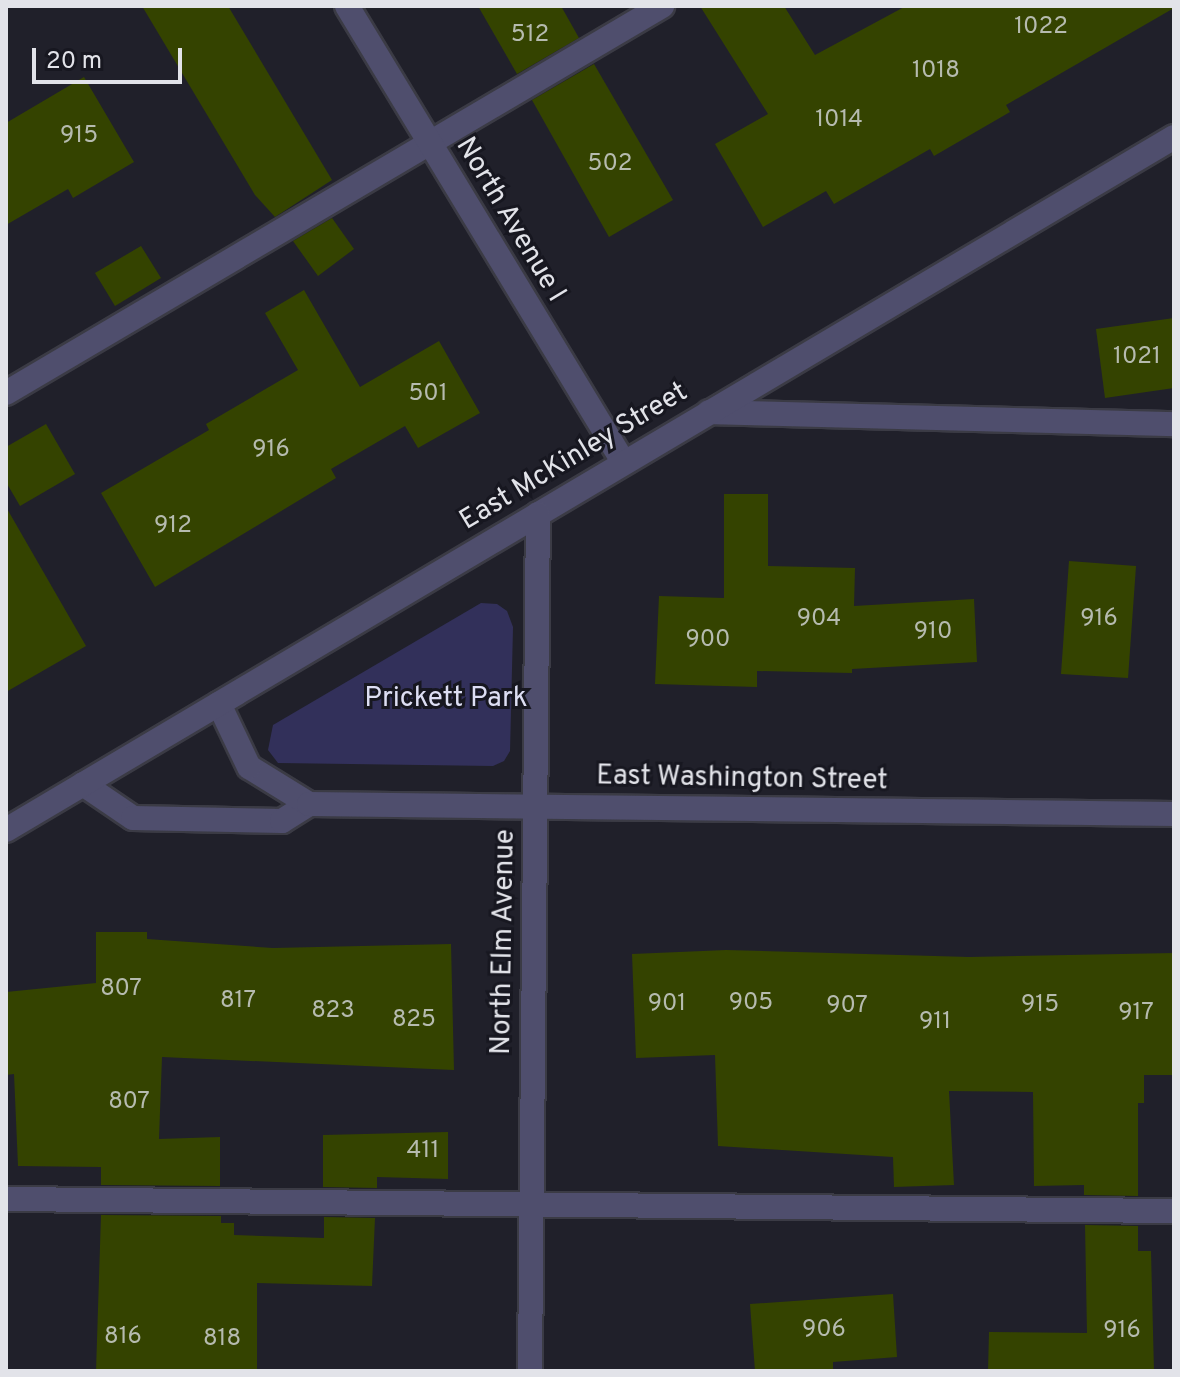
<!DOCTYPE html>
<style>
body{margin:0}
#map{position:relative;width:1180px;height:1377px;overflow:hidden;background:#20202a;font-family:Overpass,sans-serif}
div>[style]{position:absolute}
.green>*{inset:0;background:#32305a}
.building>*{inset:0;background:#344300}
.roads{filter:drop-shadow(2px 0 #3b3b45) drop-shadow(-2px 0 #3b3b45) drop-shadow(0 2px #3b3b45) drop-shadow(0 -2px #3b3b45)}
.service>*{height:24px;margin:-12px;padding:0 12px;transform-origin:12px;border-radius:12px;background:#4f4e6d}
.minor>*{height:24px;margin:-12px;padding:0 12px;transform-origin:12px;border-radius:12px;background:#4f4e6d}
span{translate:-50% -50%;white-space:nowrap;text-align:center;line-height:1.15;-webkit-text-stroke:6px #171720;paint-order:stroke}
.number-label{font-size:24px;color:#b6bbaf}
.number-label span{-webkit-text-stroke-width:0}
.street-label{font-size:28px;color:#e2e3e9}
.park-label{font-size:28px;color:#dddef3}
.frame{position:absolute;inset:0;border:8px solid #e2e3e9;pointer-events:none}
.scale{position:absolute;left:32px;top:48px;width:150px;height:36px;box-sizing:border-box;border:4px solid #e2e3e9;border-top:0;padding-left:10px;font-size:24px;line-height:28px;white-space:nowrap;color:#e2e3e9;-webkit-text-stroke:6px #171720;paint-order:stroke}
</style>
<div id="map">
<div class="green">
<div style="clip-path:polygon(481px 603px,497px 604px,507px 611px,513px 627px,510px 751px,504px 761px,493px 766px,278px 763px,268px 750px,273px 725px)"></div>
</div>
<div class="building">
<div style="clip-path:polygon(142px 6px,228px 6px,332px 180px,275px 217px,255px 195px)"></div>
<div style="clip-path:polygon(478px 6px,561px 6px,579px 38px,517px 74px)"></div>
<div style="clip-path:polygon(700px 6px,784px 6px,815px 55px,906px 6px,1174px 8px,1006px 105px,1010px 112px,934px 156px,930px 149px,834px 204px,826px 191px,763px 227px,715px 144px,768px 114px)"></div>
<div style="clip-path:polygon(594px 64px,673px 200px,609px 237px,532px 100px)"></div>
<div style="clip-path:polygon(84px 77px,134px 162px,73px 198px,68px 189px,6px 225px,6px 123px)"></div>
<div style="clip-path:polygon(332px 218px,354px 249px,318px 276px,293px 241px)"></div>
<div style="clip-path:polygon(141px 246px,161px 278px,115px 306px,95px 273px)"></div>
<div style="clip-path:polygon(304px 290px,360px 387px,439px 341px,480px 413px,418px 448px,405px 426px,331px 469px,336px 478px,155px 587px,101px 493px,209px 430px,206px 424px,298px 370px,265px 313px)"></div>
<div style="clip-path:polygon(1174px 318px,1174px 388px,1105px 398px,1096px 329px)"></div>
<div style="clip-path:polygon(46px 424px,75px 474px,20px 506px,6px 482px,6px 447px)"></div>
<div style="clip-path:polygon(724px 494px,768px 494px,768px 566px,855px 568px,854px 606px,974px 599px,977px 662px,852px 669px,852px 673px,757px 671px,757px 687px,655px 684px,659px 596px,724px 598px)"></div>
<div style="clip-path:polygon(6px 507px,86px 646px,6px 692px)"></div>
<div style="clip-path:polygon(1069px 561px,1136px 566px,1128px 678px,1061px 674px)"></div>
<div style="clip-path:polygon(96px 932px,147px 932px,147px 939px,273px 948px,451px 944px,454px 1070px,162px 1057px,159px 1139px,220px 1137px,220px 1186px,101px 1185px,101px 1167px,18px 1166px,14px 1074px,6px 1075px,6px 992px,96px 983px)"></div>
<div style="clip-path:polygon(726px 950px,969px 957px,1174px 953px,1174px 1075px,1144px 1075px,1144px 1103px,1138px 1103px,1138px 1196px,1084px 1195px,1084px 1185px,1034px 1186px,1033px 1092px,949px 1091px,954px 1185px,894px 1187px,893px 1157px,718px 1146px,715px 1055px,636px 1058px,632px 954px)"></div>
<div style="clip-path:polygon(448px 1132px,448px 1179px,377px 1177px,377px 1188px,323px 1187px,323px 1135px)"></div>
<div style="clip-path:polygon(101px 1215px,221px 1216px,221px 1223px,234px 1223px,234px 1235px,324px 1238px,324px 1217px,375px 1218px,372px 1286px,257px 1283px,257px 1371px,96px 1371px)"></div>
<div style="clip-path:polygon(1085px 1225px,1138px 1226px,1138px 1251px,1151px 1251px,1154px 1371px,988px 1371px,989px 1332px,1087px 1333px)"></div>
<div style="clip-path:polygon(893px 1294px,897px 1357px,833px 1362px,833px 1371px,755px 1371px,750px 1304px)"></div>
</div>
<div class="roads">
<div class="service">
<div style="left:6px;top:393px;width:762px;rotate:-30.54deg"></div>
<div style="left:709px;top:412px;width:465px;rotate:1.5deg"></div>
<div style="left:6px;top:1199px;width:1168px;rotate:0.59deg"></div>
</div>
<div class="minor">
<div style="left:347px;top:6px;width:534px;rotate:58.78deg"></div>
<div style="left:83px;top:784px;width:60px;rotate:34.2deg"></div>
<div style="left:133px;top:818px;width:149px;rotate:1.2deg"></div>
<div style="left:282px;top:821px;width:32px;rotate:-32deg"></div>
<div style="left:309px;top:804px;width:70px;rotate:-148.3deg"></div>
<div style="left:249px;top:767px;width:70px;rotate:-115.5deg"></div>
<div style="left:309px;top:804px;width:865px;rotate:0.66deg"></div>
<div style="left:6px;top:830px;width:1358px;rotate:-30.68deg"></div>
<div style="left:530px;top:1371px;width:857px;rotate:-89.47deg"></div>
</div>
</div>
<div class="number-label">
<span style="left:1041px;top:28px">1022</span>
<span style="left:530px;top:36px">512</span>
<span style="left:936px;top:72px">1018</span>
<span style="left:839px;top:121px">1014</span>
<span style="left:79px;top:137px">915</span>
<span style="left:610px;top:165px">502</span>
<span style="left:1137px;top:358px">1021</span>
<span style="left:428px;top:395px">501</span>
<span style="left:271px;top:451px">916</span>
<span style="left:173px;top:527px">912</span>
<span style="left:819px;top:620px">904</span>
<span style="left:1099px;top:620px">916</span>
<span style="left:933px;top:633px">910</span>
<span style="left:708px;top:641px">900</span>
<span style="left:121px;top:990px">807</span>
<span style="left:238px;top:1002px">817</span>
<span style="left:751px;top:1004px">905</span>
<span style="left:667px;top:1005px">901</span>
<span style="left:1040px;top:1006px">915</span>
<span style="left:847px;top:1007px">907</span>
<span style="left:333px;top:1012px">823</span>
<span style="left:1136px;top:1014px">917</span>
<span style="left:414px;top:1021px">825</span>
<span style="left:935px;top:1023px">911</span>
<span style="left:129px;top:1103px">807</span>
<span style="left:423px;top:1152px">411</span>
<span style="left:824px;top:1331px">906</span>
<span style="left:1122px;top:1332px">916</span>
<span style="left:123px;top:1338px">816</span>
<span style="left:222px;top:1340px">818</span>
</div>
<div class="street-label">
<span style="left:510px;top:220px;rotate:59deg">North Avenue I</span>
<span style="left:574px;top:457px;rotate:-31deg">East McKinley Street</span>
<span style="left:742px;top:779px;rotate:1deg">East Washington Street</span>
<span style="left:504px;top:942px;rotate:-89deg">North Elm Avenue</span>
</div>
<div class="park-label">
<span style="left:446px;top:699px">Prickett Park</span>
</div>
<div class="frame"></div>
<div class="scale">20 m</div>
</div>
